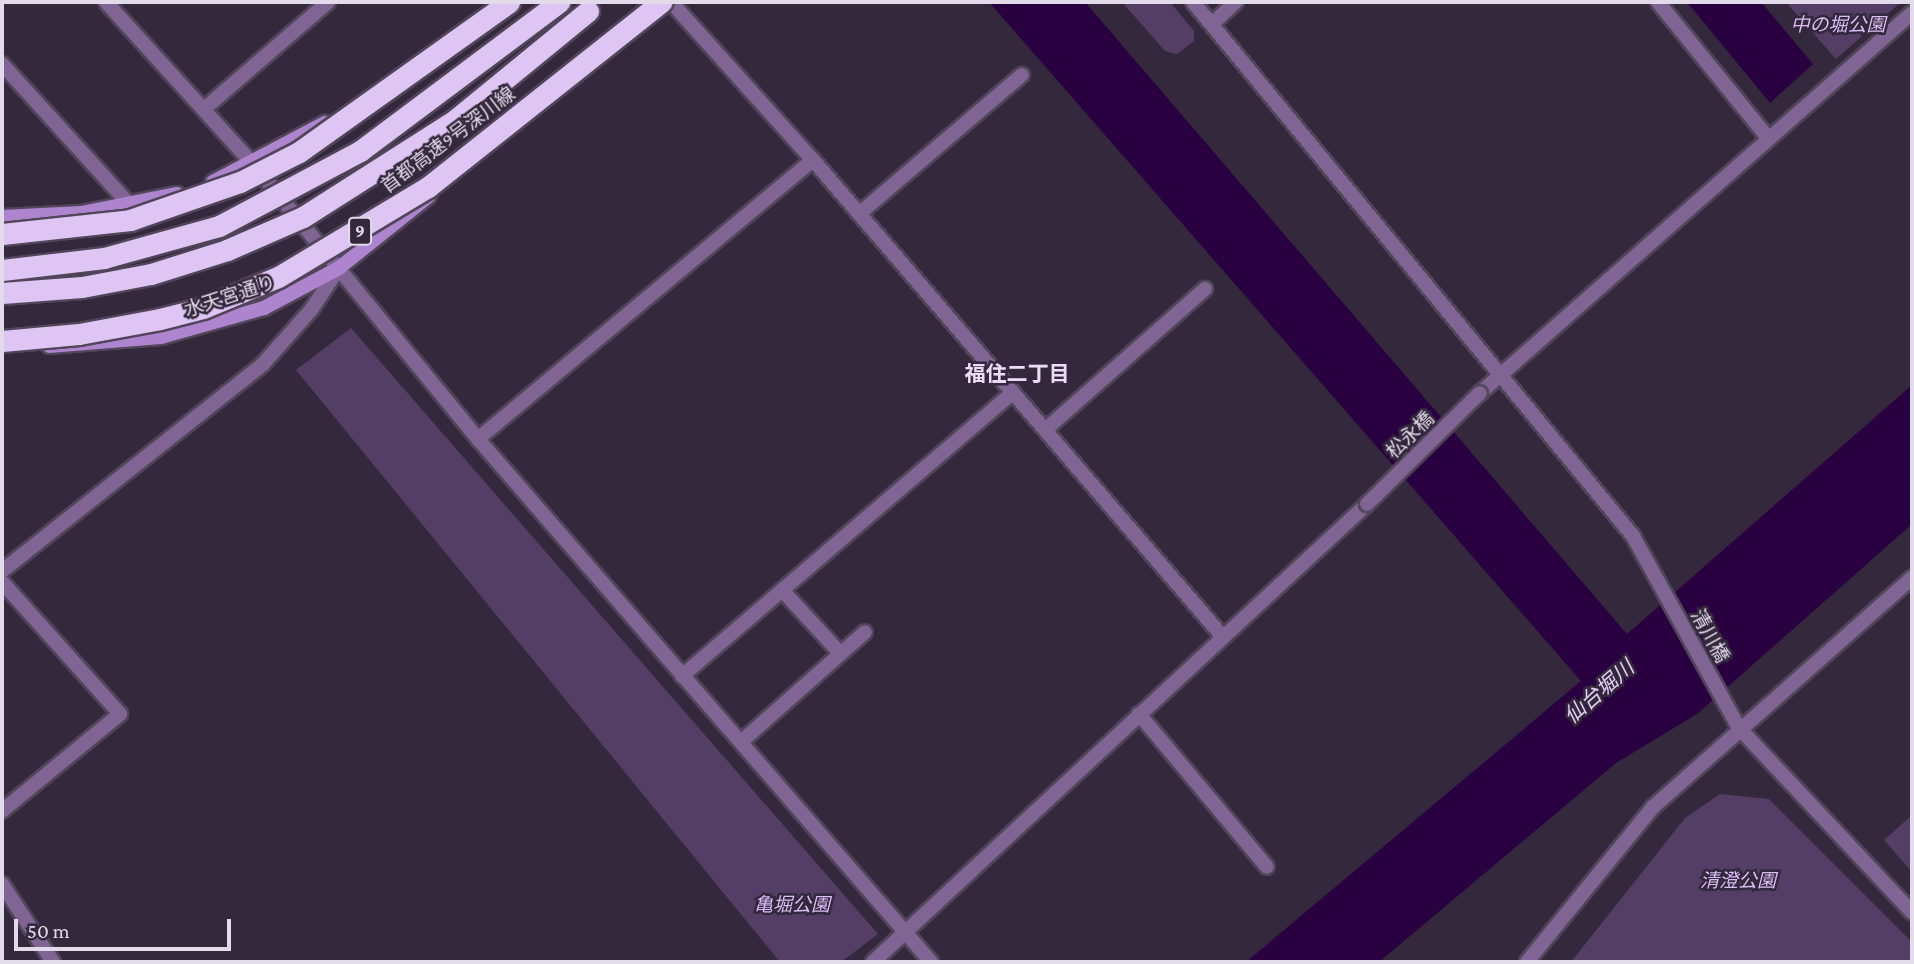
<!DOCTYPE html>
<meta charset="utf-8">
<style>
body{margin:0}
#map{position:relative;width:1914px;height:964px;overflow:hidden;background:#34283d;font-family:"Crimson Pro","Noto Sans JP",serif}
div>[style]{position:absolute}
.green>*{inset:0;background:#543e65}
.water>*{inset:0;background:#2a0140}
.roads{filter:drop-shadow(2px 0 #504559) drop-shadow(-2px 0 #504559) drop-shadow(0 2px #504559) drop-shadow(0 -2px #504559)}
.service>*{height:14px;margin:-7px;padding:0 7px;transform-origin:7px;border-radius:7px;background:#806594}
.minor>*{height:14px;margin:-7px;padding:0 7px;transform-origin:7px;border-radius:7px;background:#806594}
.tertiary>*{height:14px;margin:-7px;padding:0 7px;transform-origin:7px;border-radius:7px;background:#806594}
.secondary>*{height:14px;margin:-7px;padding:0 7px;transform-origin:7px;border-radius:7px;background:#ae84ce}
.bridges{filter:drop-shadow(2px 0 #504559) drop-shadow(-2px 0 #504559) drop-shadow(0 2px #504559) drop-shadow(0 -2px #504559)}
.minor-bridge>*{height:14px;margin:-7px;padding:0 7px;transform-origin:7px;border-radius:7px;background:#806594}
.motorway-bridge>*{height:21px;margin:-10.5px;padding:0 10.5px;transform-origin:10.5px;border-radius:10.5px;background:#dfc5f3}
span{translate:-50% -50%;white-space:nowrap;text-align:center;line-height:1.15;-webkit-text-stroke:5px #34283d;paint-order:stroke}
.shield-label span{padding:2px 5px;background:#34283d;border:2px solid;border-radius:5px;-webkit-text-stroke-width:0}
.shield-label{font-size:18px;color:#e2dbe9;font-weight:700}
.park-label{font-size:19px;color:#dbbcf4;font-style:italic}
.street-label{font-size:19px;color:#e2dbe9}
.neighbourhood-label{font-size:21px;color:#ebdcf8;font-weight:700}
.water-label{font-size:21px;color:#e4cff5;font-style:italic}
.frame{position:absolute;inset:0;border:4px solid #e2dbe9;pointer-events:none}
.scale{position:absolute;left:14px;top:919px;width:217px;height:32px;box-sizing:border-box;border:4px solid #e2dbe9;border-top:0;padding-left:9px;font-size:21px;line-height:24px;white-space:nowrap;color:#e2dbe9;-webkit-text-stroke:5px #34283d;paint-order:stroke}
</style>
<div id="map">
<div class="green">
<div style="clip-path:polygon(1122px 2px,1170px 2px,1194px 31px,1194px 41px,1177px 54px,1165px 51px)"></div>
<div style="clip-path:polygon(1786px 2px,1901px 2px,1836px 59px)"></div>
<div style="clip-path:polygon(351px 328px,878px 934px,841px 962px,780px 962px,296px 370px)"></div>
<div style="clip-path:polygon(1720px 794px,1769px 799px,1912px 942px,1912px 962px,1571px 962px,1685px 818px)"></div>
<div style="clip-path:polygon(1912px 815px,1912px 872px,1884px 840px)"></div>
</div>
<div class="water">
<div style="clip-path:polygon(989px 2px,1085px 2px,1627px 634px,1912px 385px,1912px 524px,1697px 714px,1616px 763px,1379px 962px,1246px 962px,1581px 681px)"></div>
<div style="clip-path:polygon(1687px 2px,1761px 2px,1813px 64px,1770px 103px)"></div>
</div>
<div class="roads">
<div class="service">
<div style="left:859px;top:214px;width:214px;rotate:-40.5deg"></div>
<div style="left:2px;top:582px;width:177px;rotate:48.2deg"></div>
<div style="left:120px;top:714px;width:153px;rotate:140.6deg"></div>
<div style="left:782px;top:590px;width:86px;rotate:47.4deg"></div>
<div style="left:1139px;top:714px;width:199px;rotate:50.1deg"></div>
<div style="left:742px;top:741px;width:164px;rotate:-41.5deg"></div>
</div>
<div class="minor">
<div style="left:1658px;top:2px;width:176px;rotate:51deg"></div>
<div style="left:1212px;top:24px;width:33px;rotate:-43deg"></div>
<div style="left:2px;top:64px;width:190px;rotate:47.8deg"></div>
<div style="left:204px;top:109px;width:164px;rotate:-40.8deg"></div>
<div style="left:1480px;top:393px;width:575px;rotate:-41.34deg"></div>
<div style="left:1046px;top:429px;width:212px;rotate:-41.4deg"></div>
<div style="left:478px;top:439px;width:436px;rotate:-39.8deg"></div>
<div style="left:2px;top:571px;width:333px;rotate:-38.4deg"></div>
<div style="left:263px;top:364px;width:72px;rotate:-48.4deg"></div>
<div style="left:311px;top:310px;width:50px;rotate:-56.3deg"></div>
<div style="left:682px;top:676px;width:436px;rotate:-40.6deg"></div>
<div style="left:2px;top:884px;width:93px;rotate:56.8deg"></div>
<div style="left:873px;top:962px;width:674px;rotate:-42.83deg"></div>
</div>
<div class="tertiary">
<div style="left:106px;top:2px;width:219px;rotate:47.8deg"></div>
<div style="left:253px;top:164px;width:355px;rotate:50.7deg"></div>
<div style="left:478px;top:439px;width:692px;rotate:49.1deg"></div>
<div style="left:671px;top:2px;width:212px;rotate:48.1deg"></div>
<div style="left:813px;top:160px;width:629px;rotate:49.32deg"></div>
<div style="left:1193px;top:2px;width:692px;rotate:50.51deg"></div>
<div style="left:1633px;top:536px;width:219px;rotate:61.1deg"></div>
<div style="left:1739px;top:728px;width:253px;rotate:46.8deg"></div>
<div style="left:1527px;top:962px;width:200px;rotate:-50.9deg"></div>
<div style="left:1653px;top:807px;width:346px;rotate:-41.5deg"></div>
</div>
<div class="secondary">
<div style="left:213px;top:182px;width:127px;rotate:-27.8deg"></div>
<div style="left:2px;top:217px;width:79px;rotate:-2.9deg"></div>
<div style="left:81px;top:213px;width:98px;rotate:-11.2deg"></div>
<div style="left:49px;top:346px;width:112px;rotate:-4.6deg"></div>
<div style="left:161px;top:337px;width:107px;rotate:-15.7deg"></div>
<div style="left:264px;top:308px;width:85px;rotate:-28.1deg"></div>
<div style="left:339px;top:268px;width:115px;rotate:-38.7deg"></div>
</div>
</div>
<div class="bridges">
<div class="minor-bridge">
<div style="left:1367px;top:504px;width:158px;rotate:-44.5deg"></div>
</div>
<div class="motorway-bridge">
<div style="left:2px;top:234px;width:129px;rotate:-6.2deg"></div>
<div style="left:130px;top:220px;width:116px;rotate:-19.1deg"></div>
<div style="left:240px;top:182px;width:66px;rotate:-27deg"></div>
<div style="left:299px;top:152px;width:258px;rotate:-35.5deg"></div>
<div style="left:2px;top:270px;width:103px;rotate:-6.7deg"></div>
<div style="left:104px;top:258px;width:119px;rotate:-15.5deg"></div>
<div style="left:219px;top:226px;width:160px;rotate:-28deg"></div>
<div style="left:360px;top:151px;width:249px;rotate:-36.8deg"></div>
<div style="left:2px;top:293px;width:80px;rotate:-4.3deg"></div>
<div style="left:82px;top:287px;width:70px;rotate:-10.7deg"></div>
<div style="left:151px;top:274px;width:80px;rotate:-17.5deg"></div>
<div style="left:227px;top:250px;width:83px;rotate:-23.5deg"></div>
<div style="left:303px;top:217px;width:180px;rotate:-32.5deg"></div>
<div style="left:455px;top:120px;width:172px;rotate:-39.3deg"></div>
<div style="left:2px;top:341px;width:77px;rotate:-5.2deg"></div>
<div style="left:79px;top:334px;width:82px;rotate:-10.5deg"></div>
<div style="left:160px;top:319px;width:44px;rotate:-14.3deg"></div>
<div style="left:203px;top:308px;width:81px;rotate:-22.5deg"></div>
<div style="left:278px;top:277px;width:175px;rotate:-31deg"></div>
<div style="left:428px;top:187px;width:298px;rotate:-38.4deg"></div>
</div>
</div>
<div class="shield-label">
<span style="left:360px;top:231px">9</span>
</div>
<div class="park-label">
<span style="left:1838px;top:25px">中の堀公園</span>
<span style="left:1738px;top:881px">清澄公園</span>
<span style="left:792px;top:905px">亀堀公園</span>
</div>
<div class="street-label">
<span style="left:448px;top:140px;rotate:-37deg">首都高速9号深川線</span>
<span style="left:230px;top:296px;rotate:-18deg">水天宮通り</span>
<span style="left:1410px;top:435px;rotate:-44deg">松永橋</span>
<span style="left:1710px;top:636px;rotate:61deg">清川橋</span>
</div>
<div class="neighbourhood-label">
<span style="left:1017px;top:374px">福住二丁目</span>
</div>
<div class="water-label">
<span style="left:1599px;top:692px;rotate:-41deg">仙台堀川</span>
</div>
<div class="frame"></div>
<div class="scale">50 m</div>
</div>
